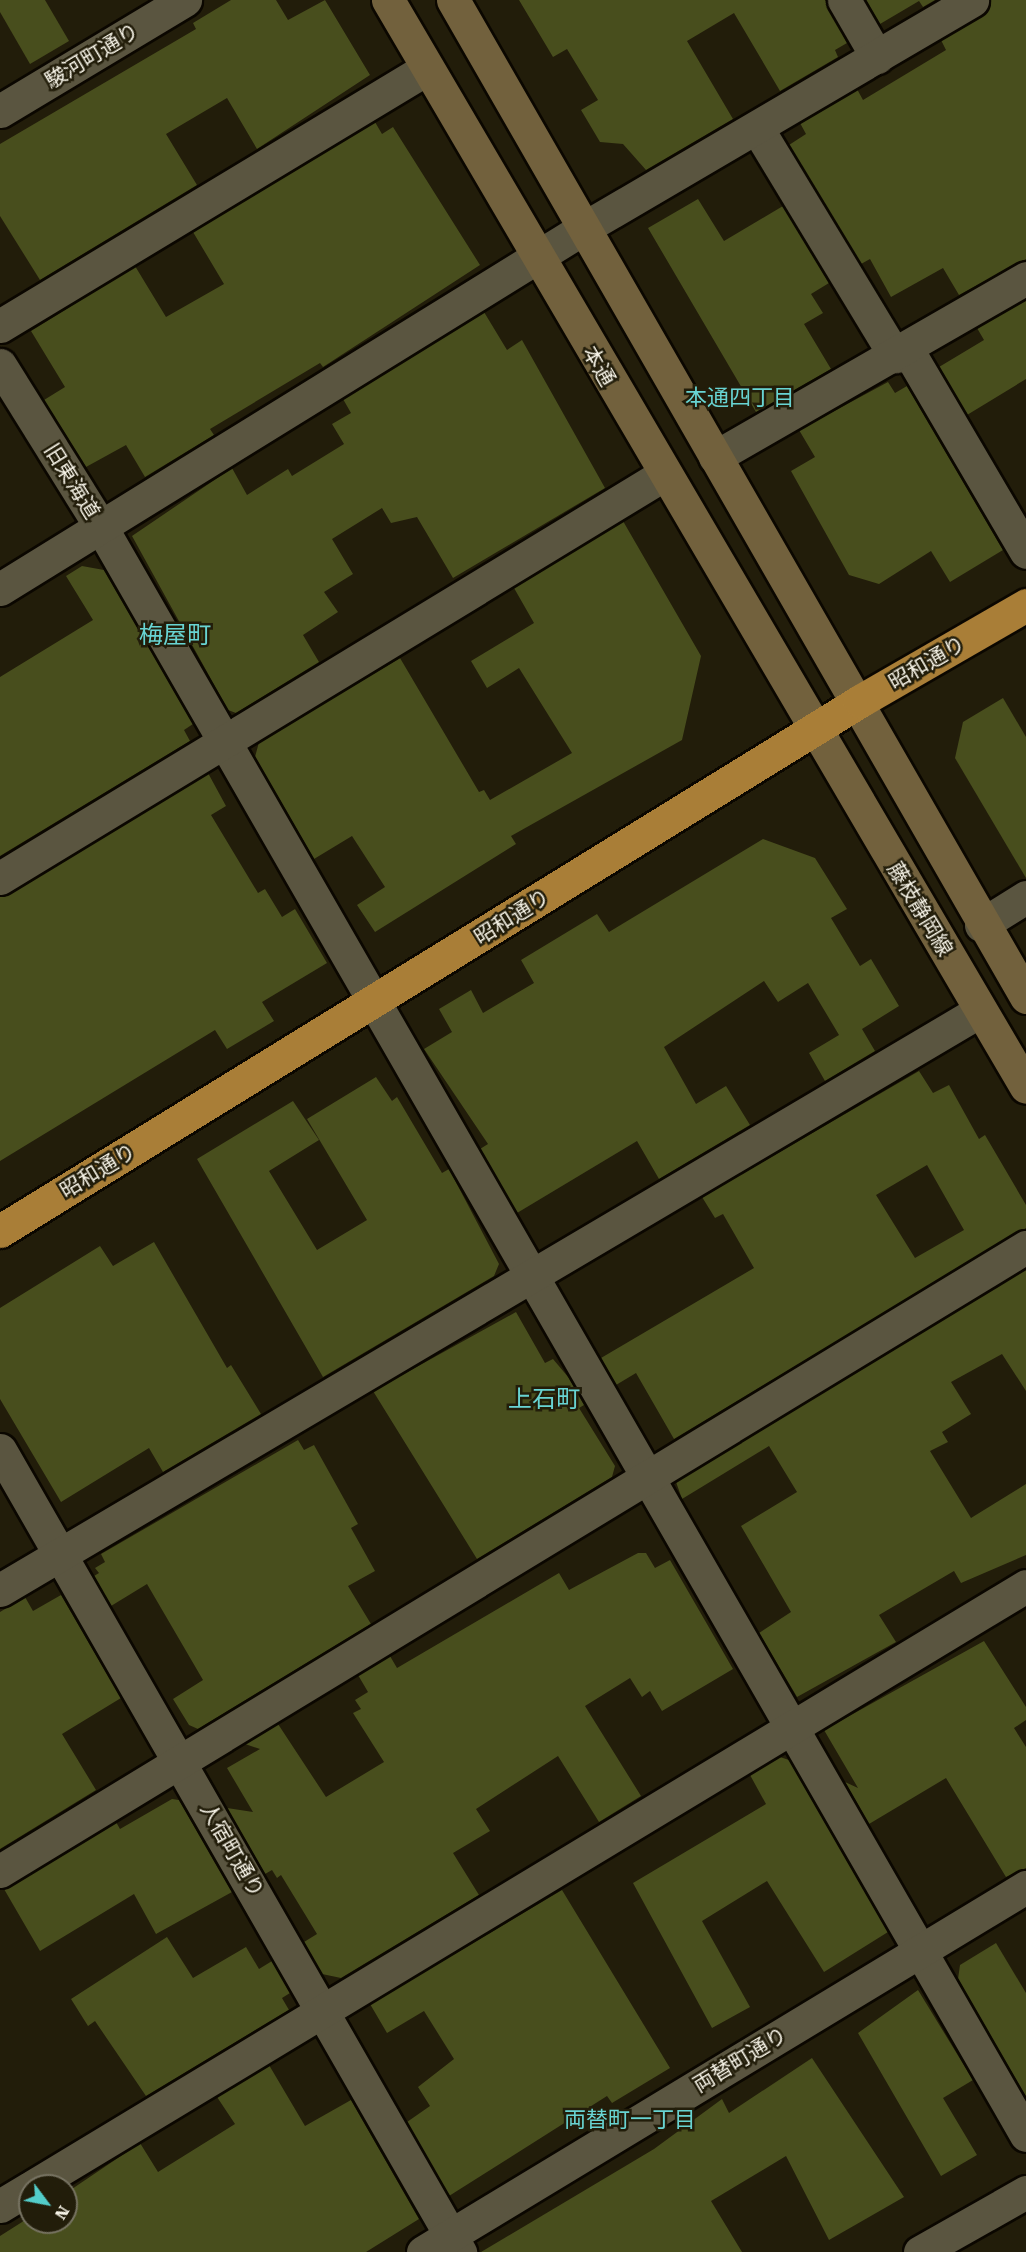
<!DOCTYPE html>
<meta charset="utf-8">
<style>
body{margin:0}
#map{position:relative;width:1026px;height:2252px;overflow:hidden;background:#221d0a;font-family:"Roboto Serif","Noto Sans JP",serif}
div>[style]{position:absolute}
.building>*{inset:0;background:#484e1d}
.roads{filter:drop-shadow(2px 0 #0b0700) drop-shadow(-2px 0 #0b0700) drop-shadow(0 2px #0b0700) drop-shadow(0 -2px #0b0700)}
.street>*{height:33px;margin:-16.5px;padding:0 16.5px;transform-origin:16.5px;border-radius:16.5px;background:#5a5540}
.secondary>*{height:33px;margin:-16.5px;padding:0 16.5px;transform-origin:16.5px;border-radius:16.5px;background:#72613d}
.highway>*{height:33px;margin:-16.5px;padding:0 16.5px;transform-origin:16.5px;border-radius:16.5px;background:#a97e37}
span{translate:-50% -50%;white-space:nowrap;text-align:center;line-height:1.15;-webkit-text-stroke:5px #221d0a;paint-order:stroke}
.street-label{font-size:21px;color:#f6f3e7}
.neighbourhood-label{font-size:22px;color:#68d4d2}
.quarter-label{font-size:24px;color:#68d4d2}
.north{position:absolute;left:18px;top:2174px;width:60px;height:60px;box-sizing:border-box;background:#221d0a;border:2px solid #777362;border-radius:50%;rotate:122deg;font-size:16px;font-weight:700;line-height:24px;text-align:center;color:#f6f3e7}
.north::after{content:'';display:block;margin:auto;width:21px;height:27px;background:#53cdca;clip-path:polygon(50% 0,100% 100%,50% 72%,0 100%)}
</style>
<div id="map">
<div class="building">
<div style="clip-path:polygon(0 0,45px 0,69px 41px,30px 64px,0 12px)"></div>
<div style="clip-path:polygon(231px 0,276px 0,288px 20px,325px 0,370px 75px,257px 149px,227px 98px,166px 134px,197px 185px,40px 280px,0 216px,0 144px,196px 29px,193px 23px)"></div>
<div style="clip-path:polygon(519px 0,825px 0,847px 43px,835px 50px,838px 57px,780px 91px,734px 13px,687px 41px,733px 119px,646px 170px,623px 144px,600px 142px,581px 110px,598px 100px,567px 49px,553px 57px)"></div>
<div style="clip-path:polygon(866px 0,935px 0,923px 7px,919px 1px,880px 24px)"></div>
<div style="clip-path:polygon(991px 0,1026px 0,1026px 259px,959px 295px,943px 268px,891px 297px,870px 259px,861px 264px,789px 145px,806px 134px,800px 123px,857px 89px,863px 100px,946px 50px,941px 40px,982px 16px)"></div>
<div style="clip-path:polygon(375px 122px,382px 134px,393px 127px,480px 265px,323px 367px,320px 363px,210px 429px,214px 435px,145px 477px,126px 445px,86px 467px,44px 400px,65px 387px,31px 331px,135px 266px,166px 317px,224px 284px,193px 232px)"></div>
<div style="clip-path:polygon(698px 199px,724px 241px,783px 206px,829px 283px,811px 294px,823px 313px,804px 324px,831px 369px,756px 412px,648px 228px)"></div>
<div style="clip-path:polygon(1026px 300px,1026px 379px,967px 415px,939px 367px,984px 340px,977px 328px)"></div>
<div style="clip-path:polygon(484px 312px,507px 350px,522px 340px,605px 488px,453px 578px,417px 517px,391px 523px,382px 508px,332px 539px,353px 574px,324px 592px,338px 612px,303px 635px,319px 662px,236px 713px,228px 710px,132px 536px,232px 468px,247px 495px,288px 469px,292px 476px,344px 444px,332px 424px,351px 413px,343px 399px)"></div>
<div style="clip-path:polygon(888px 382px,895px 393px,907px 386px,1003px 550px,950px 582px,931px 551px,879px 584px,849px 575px,791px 471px,815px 457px,799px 430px)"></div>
<div style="clip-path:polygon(623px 521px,701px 656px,682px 740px,511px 836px,516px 844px,375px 932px,357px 905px,385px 887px,352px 836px,314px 859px,255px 757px,259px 742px,400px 658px,479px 792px,484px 790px,490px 800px,572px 753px,519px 668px,487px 688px,471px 661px,534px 623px,514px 588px)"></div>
<div style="clip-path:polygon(82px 566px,104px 570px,193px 724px,184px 730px,190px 741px,0 856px,0 677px,93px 620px,66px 576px)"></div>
<div style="clip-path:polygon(1003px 698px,1026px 737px,1026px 878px,955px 758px,963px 722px)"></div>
<div style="clip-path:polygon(208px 773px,226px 806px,211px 815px,258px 893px,265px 889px,282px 917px,295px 909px,327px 963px,262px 1002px,274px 1021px,227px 1049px,215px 1030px,0 1161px,0 897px)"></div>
<div style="clip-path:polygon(763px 839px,815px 858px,847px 909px,831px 918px,860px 966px,871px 959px,899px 1006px,862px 1029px,875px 1051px,825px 1081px,809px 1053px,839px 1035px,808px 983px,778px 1002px,764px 981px,664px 1047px,696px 1104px,726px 1086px,750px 1125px,659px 1179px,637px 1141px,517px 1213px,480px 1149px,488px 1144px,424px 1049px,452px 1032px,439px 1009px,471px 990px,483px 1013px,534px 983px,521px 960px,597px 914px,609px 932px)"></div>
<div style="clip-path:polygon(evenodd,919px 1071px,933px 1093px,949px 1085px,979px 1139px,985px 1135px,1026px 1205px,1026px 1228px,674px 1439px,636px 1373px,616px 1385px,601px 1358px,754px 1268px,723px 1214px,715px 1218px,702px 1197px,919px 1071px,927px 1165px,964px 1230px,915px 1258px,876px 1195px,927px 1165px)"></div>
<div style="clip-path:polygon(376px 1077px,392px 1101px,397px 1097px,442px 1173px,449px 1169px,499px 1264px,494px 1276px,323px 1377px,197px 1159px,293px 1101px,319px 1140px,269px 1171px,317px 1250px,367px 1220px,307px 1119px)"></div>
<div style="clip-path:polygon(154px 1242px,227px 1368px,231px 1365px,261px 1414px,163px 1472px,149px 1448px,61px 1502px,0 1399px,0 1308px,100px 1246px,113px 1266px)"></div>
<div style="clip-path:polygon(1026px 1269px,1026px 1391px,1002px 1354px,951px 1382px,971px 1414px,942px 1432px,948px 1442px,930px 1451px,971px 1518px,1026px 1484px,1026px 1555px,961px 1583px,954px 1571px,879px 1615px,896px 1642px,797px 1697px,759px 1633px,791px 1612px,741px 1526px,797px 1492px,769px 1446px,682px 1499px,676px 1482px)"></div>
<div style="clip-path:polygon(516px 1312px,545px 1363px,553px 1359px,569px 1378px,584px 1405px,579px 1408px,615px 1466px,612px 1477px,477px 1559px,373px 1391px)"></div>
<div style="clip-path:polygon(298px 1440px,304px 1450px,314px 1445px,358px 1524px,351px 1528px,375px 1571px,348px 1586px,371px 1624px,198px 1729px,189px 1725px,173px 1699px,203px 1680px,147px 1584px,111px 1606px,94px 1576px,99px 1573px,95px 1568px,105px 1562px,101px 1554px)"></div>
<div style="clip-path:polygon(638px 1553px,646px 1553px,655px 1568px,670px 1560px,733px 1669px,662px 1711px,650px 1691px,642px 1697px,630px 1678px,585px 1706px,641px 1796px,599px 1822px,558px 1756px,476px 1809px,490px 1831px,453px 1853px,479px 1895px,341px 1978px,322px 1974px,304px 1942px,317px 1934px,281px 1875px,277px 1878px,272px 1870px,265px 1874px,227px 1808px,253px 1812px,227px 1768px,260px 1749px,245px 1744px,278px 1724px,326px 1797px,384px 1762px,353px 1713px,361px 1709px,355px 1700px,368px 1692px,358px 1675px,390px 1656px,397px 1668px,559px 1573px,569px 1590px)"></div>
<div style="clip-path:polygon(61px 1595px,121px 1698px,62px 1734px,96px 1790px,0 1849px,0 1612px,25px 1597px,33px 1611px)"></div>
<div style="clip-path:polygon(984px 1641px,1026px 1707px,1026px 1720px,1014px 1728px,1026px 1747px,1026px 1868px,1006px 1877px,946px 1778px,869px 1824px,845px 1782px,858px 1788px,824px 1730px)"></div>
<div style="clip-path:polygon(780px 1757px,789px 1760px,888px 1932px,824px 1972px,767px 1881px,702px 1921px,750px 2007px,712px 2028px,633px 1883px,766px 1804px,750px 1775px)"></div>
<div style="clip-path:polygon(172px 1799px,179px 1800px,232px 1892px,156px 1934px,134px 1894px,40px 1951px,4px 1889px,116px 1822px,120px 1829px)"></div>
<div style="clip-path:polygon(562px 1890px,670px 2068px,612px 2103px,607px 2096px,449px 2196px,407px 2122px,430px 2106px,418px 2087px,454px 2059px,424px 2011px,387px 2033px,370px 2004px)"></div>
<div style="clip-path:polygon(167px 1937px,193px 1978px,246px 1947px,259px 1969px,272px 1961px,290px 1993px,282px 1998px,289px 2010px,146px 2096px,95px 2021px,88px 2026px,71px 1999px)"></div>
<div style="clip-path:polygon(996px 1943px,1026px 1993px,1026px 2097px,958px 1979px,960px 1965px)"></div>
<div style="clip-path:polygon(918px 1990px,973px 2080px,943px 2098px,977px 2155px,941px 2176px,858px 2033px)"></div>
<div style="clip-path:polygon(812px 2058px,904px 2197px,829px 2240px,786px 2156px,711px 2201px,742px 2252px,481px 2252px,654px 2149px,722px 2099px,729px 2113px)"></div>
<div style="clip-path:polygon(269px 2065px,305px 2126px,351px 2100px,419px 2219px,366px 2252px,0 2252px,0 2236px,30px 2217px,30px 2222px,66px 2222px,66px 2193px,140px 2143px,158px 2172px,235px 2124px,217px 2097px)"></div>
</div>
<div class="roads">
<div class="street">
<div style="left:844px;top:0;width:66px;rotate:59.9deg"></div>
<div style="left:0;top:111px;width:216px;rotate:-31deg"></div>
<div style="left:757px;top:128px;width:267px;rotate:58.8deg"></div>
<div style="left:0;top:326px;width:499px;rotate:-31.1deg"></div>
<div style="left:907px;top:349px;width:235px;rotate:59.6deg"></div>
<div style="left:0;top:365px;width:191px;rotate:58.1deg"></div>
<div style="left:101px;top:527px;width:1855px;rotate:60.09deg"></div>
<div style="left:715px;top:457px;width:359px;rotate:-29.9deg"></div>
<div style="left:0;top:589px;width:687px;rotate:-31.72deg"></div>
<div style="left:584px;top:228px;width:450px;rotate:-30.4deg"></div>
<div style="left:0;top:878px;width:776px;rotate:-31.29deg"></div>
<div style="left:981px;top:925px;width:53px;rotate:-31.9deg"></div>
<div style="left:0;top:1450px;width:925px;rotate:60.16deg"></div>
<div style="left:0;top:1590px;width:1138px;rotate:-30.58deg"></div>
<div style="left:0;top:1871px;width:1201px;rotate:-31.31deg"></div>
<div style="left:33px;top:2186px;width:1160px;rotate:-31.14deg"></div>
<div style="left:0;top:2206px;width:35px;rotate:-31deg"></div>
<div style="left:423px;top:2252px;width:705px;rotate:-31.19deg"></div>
<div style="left:920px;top:2252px;width:122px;rotate:-29.5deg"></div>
</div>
<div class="secondary">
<div style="left:388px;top:0;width:1260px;rotate:59.59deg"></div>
<div style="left:453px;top:0;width:1150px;rotate:60.11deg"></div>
</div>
<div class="highway">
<div style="left:0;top:1231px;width:1010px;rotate:-31.64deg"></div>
<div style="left:860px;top:701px;width:192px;rotate:-30deg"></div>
</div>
</div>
<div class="street-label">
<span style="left:92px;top:56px;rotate:-31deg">駿河町通り</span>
<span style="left:599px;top:366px;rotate:60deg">本通</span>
<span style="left:72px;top:481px;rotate:58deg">旧東海道</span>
<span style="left:927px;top:663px;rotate:-30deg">昭和通り</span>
<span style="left:920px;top:909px;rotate:59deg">藤枝静岡線</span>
<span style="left:512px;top:917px;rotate:-32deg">昭和通り</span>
<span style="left:98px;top:1171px;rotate:-31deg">昭和通り</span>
<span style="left:232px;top:1850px;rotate:60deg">人宿町通り</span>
<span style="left:740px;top:2060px;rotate:-31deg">両替町通り</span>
</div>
<div class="neighbourhood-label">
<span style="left:740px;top:398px">本通四丁目</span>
<span style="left:630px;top:2120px">両替町一丁目</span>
</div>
<div class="quarter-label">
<span style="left:175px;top:636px">梅屋町</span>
<span style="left:544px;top:1400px">上石町</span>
</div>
<div class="north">N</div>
</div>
